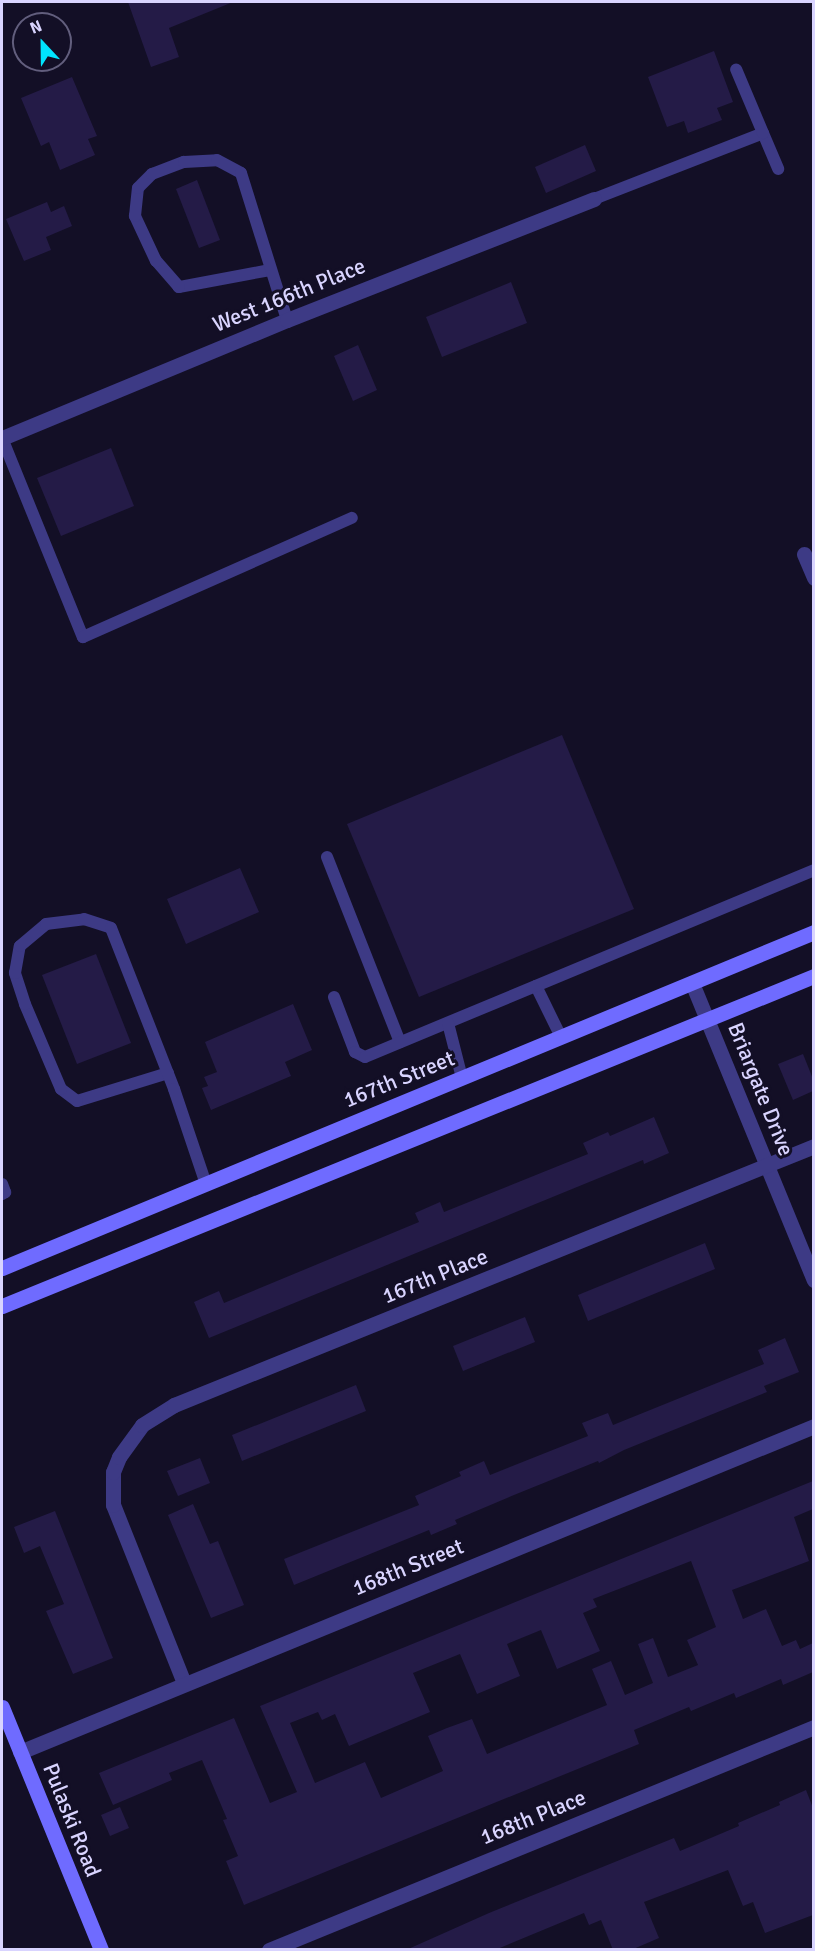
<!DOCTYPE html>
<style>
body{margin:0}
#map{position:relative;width:815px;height:1951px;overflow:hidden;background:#130f26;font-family:Signika,sans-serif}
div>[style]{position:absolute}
.building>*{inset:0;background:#241b47}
.service>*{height:12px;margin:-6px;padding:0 6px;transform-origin:6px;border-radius:6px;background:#3d3a85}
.minor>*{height:15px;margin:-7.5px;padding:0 7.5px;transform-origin:7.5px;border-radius:7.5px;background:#3d3a85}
.secondary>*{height:15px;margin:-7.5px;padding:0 7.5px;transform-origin:7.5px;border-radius:7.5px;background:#6f6bff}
span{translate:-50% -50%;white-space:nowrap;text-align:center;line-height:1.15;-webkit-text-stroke:6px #130f26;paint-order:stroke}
.street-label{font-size:22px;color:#d9d4ff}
.frame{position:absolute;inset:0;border:3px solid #d9d4ff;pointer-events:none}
.north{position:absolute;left:12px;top:12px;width:60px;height:60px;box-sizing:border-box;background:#130f26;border:2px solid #625e7d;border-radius:50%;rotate:338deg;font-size:16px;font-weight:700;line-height:24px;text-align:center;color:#d9d4ff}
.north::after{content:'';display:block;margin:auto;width:21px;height:27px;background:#00e5ff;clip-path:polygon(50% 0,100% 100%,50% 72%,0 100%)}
</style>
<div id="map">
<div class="building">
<div style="clip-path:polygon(128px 2px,233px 2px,169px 28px,179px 57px,151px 67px)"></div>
<div style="clip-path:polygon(714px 51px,733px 102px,717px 108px,722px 120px,688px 133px,684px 121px,667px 127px,648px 77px)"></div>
<div style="clip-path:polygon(72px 77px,97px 136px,88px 139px,95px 155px,60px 170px,49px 142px,41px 146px,21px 98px)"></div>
<div style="clip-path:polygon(585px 145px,596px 171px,546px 193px,535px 167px)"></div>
<div style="clip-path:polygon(197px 180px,220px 240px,199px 248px,176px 189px)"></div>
<div style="clip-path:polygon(47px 202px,51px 212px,64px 206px,72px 226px,46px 237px,51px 250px,24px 261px,6px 219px)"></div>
<div style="clip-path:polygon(511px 282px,527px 323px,442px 357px,426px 317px)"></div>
<div style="clip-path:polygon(358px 345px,377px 390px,353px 401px,334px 356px)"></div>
<div style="clip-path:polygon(111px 448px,134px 506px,61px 536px,37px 478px)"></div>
<div style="clip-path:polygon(562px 735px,634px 909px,419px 997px,347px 824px)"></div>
<div style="clip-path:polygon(240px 868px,259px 912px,186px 944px,167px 899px)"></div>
<div style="clip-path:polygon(96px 954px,131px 1043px,77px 1064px,42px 975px)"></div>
<div style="clip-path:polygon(293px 1004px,312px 1050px,285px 1062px,291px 1076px,211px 1110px,202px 1088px,208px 1086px,204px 1077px,217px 1072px,205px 1042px)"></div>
<div style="clip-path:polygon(803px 1054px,813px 1079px,813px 1091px,793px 1100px,778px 1064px)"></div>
<div style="clip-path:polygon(654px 1117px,669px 1153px,644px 1164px,643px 1160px,209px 1338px,194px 1302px,219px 1291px,224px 1303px,419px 1222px,415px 1213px,440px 1202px,444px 1212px,588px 1154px,583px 1143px,608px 1132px,610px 1136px)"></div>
<div style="clip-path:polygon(705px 1243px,715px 1269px,588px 1321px,578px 1295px)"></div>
<div style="clip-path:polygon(525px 1317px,535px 1342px,463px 1371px,453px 1346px)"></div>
<div style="clip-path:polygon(785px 1338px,799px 1372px,764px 1386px,767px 1392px,624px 1450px,599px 1463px,598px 1461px,514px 1495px,455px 1520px,457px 1524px,431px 1535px,429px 1530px,294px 1585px,284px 1559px,419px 1505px,415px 1496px,461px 1476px,459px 1472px,484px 1461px,490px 1475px,588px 1436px,582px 1423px,608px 1413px,613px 1425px,764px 1364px,758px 1350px)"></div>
<div style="clip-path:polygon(356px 1385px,366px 1411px,242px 1461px,232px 1435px)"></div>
<div style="clip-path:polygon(200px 1458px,210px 1483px,178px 1496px,167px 1471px)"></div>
<div style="clip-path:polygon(evenodd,813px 1481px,813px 1509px,794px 1517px,809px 1561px,732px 1590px,743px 1619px,766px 1609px,782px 1646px,796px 1640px,800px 1649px,813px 1643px,813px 1672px,783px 1685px,781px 1679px,736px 1698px,734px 1693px,691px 1711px,689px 1707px,634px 1730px,639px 1744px,244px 1905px,226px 1861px,238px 1856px,223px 1820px,227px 1819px,202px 1760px,169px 1773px,172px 1780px,113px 1805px,99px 1773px,234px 1718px,270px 1803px,297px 1792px,260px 1706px,813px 1481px,691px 1561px,716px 1627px,687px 1640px,698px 1665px,668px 1677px,653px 1638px,638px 1644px,653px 1683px,625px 1695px,611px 1661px,592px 1669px,607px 1705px,487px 1754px,472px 1719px,447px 1728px,428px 1736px,443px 1771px,381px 1798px,365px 1762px,315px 1783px,290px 1723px,318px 1712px,322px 1720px,335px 1714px,349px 1746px,430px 1712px,413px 1673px,460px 1654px,477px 1694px,520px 1676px,507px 1644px,541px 1630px,557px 1669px,600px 1651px,583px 1613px,597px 1607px,593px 1599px,691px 1561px)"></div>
<div style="clip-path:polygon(193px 1504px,210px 1544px,218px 1541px,244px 1605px,211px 1618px,168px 1515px)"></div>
<div style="clip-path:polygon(55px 1511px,113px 1658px,73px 1674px,46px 1611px,64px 1604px,40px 1546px,24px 1553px,14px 1527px)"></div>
<div style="clip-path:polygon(806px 1790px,813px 1808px,813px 1915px,765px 1933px,753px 1902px,743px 1906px,728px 1870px,644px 1902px,659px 1938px,631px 1950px,613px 1950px,601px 1920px,589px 1925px,584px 1913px,495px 1950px,406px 1950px,489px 1913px,674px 1838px,680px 1851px,739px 1826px,738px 1823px,780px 1805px,779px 1802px)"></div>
<div style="clip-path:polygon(120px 1807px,129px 1828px,110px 1836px,101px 1815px)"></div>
</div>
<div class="service">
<div style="left:763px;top:133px;width:39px;rotate:67deg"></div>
<div style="left:594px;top:199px;width:181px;rotate:-21.3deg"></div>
<div style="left:763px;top:133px;width:69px;rotate:-112.9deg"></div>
<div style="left:270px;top:270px;width:93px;rotate:169.4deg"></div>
<div style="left:179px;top:287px;width:35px;rotate:-131deg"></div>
<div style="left:156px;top:261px;width:50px;rotate:-115deg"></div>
<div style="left:135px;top:216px;width:28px;rotate:-84deg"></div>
<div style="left:138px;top:188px;width:20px;rotate:-45deg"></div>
<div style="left:152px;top:174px;width:34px;rotate:-21deg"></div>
<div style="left:184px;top:162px;width:33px;rotate:-3deg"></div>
<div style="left:217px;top:160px;width:27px;rotate:28deg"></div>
<div style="left:241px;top:173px;width:154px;rotate:72.6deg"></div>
<div style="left:2px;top:438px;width:215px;rotate:67.9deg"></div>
<div style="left:83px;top:637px;width:294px;rotate:-23.9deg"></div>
<div style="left:327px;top:857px;width:199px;rotate:68.5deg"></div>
<div style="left:536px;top:986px;width:57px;rotate:63.9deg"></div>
<div style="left:334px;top:997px;width:59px;rotate:69.1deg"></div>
<div style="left:355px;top:1052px;width:11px;rotate:27deg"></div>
<div style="left:365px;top:1057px;width:486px;rotate:-22.6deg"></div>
<div style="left:448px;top:1023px;width:57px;rotate:75.7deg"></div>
<div style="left:168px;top:1073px;width:95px;rotate:162.9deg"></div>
<div style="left:77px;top:1101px;width:20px;rotate:-143deg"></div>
<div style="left:61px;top:1089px;width:92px;rotate:-113deg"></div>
<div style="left:25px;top:1004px;width:33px;rotate:-108deg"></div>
<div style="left:15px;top:973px;width:27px;rotate:-80deg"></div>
<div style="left:20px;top:946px;width:34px;rotate:-40deg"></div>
<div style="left:46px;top:924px;width:38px;rotate:-7deg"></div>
<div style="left:84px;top:919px;width:28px;rotate:18deg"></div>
<div style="left:111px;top:928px;width:173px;rotate:68.6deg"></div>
<div style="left:174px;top:1089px;width:100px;rotate:71.4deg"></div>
<div style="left:2px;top:1184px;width:9px;rotate:69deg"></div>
<div style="left:5px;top:1192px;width:4px;rotate:146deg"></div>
</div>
<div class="minor">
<div style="left:2px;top:438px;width:308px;rotate:-22.5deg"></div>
<div style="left:287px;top:320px;width:330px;rotate:-21.5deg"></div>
<div style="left:804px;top:554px;width:26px;rotate:67deg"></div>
<div style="left:692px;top:983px;width:321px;rotate:67.7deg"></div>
<div style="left:184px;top:1683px;width:192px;rotate:-111.7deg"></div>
<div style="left:113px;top:1505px;width:33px;rotate:-90deg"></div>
<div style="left:113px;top:1472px;width:16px;rotate:-68deg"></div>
<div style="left:119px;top:1457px;width:39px;rotate:-54deg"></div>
<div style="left:142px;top:1425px;width:38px;rotate:-32deg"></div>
<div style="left:174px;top:1405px;width:690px;rotate:-22.03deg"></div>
<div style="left:20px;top:1752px;width:858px;rotate:-22.32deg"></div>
<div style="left:269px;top:1950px;width:589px;rotate:-22.25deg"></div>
</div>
<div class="secondary">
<div style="left:2px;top:1268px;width:879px;rotate:-22.48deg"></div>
<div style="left:2px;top:1306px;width:876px;rotate:-22.12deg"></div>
<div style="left:2px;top:1707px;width:262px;rotate:67.8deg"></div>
</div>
<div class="street-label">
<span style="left:289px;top:295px;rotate:-22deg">West 166th Place</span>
<span style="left:399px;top:1079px;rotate:-22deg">167th Street</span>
<span style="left:761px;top:1089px;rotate:68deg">Briargate Drive</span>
<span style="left:435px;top:1276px;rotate:-22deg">167th Place</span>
<span style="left:408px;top:1567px;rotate:-22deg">168th Street</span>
<span style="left:533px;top:1817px;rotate:-22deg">168th Place</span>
<span style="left:72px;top:1820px;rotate:68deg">Pulaski Road</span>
</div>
<div class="frame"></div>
<div class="north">N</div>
</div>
